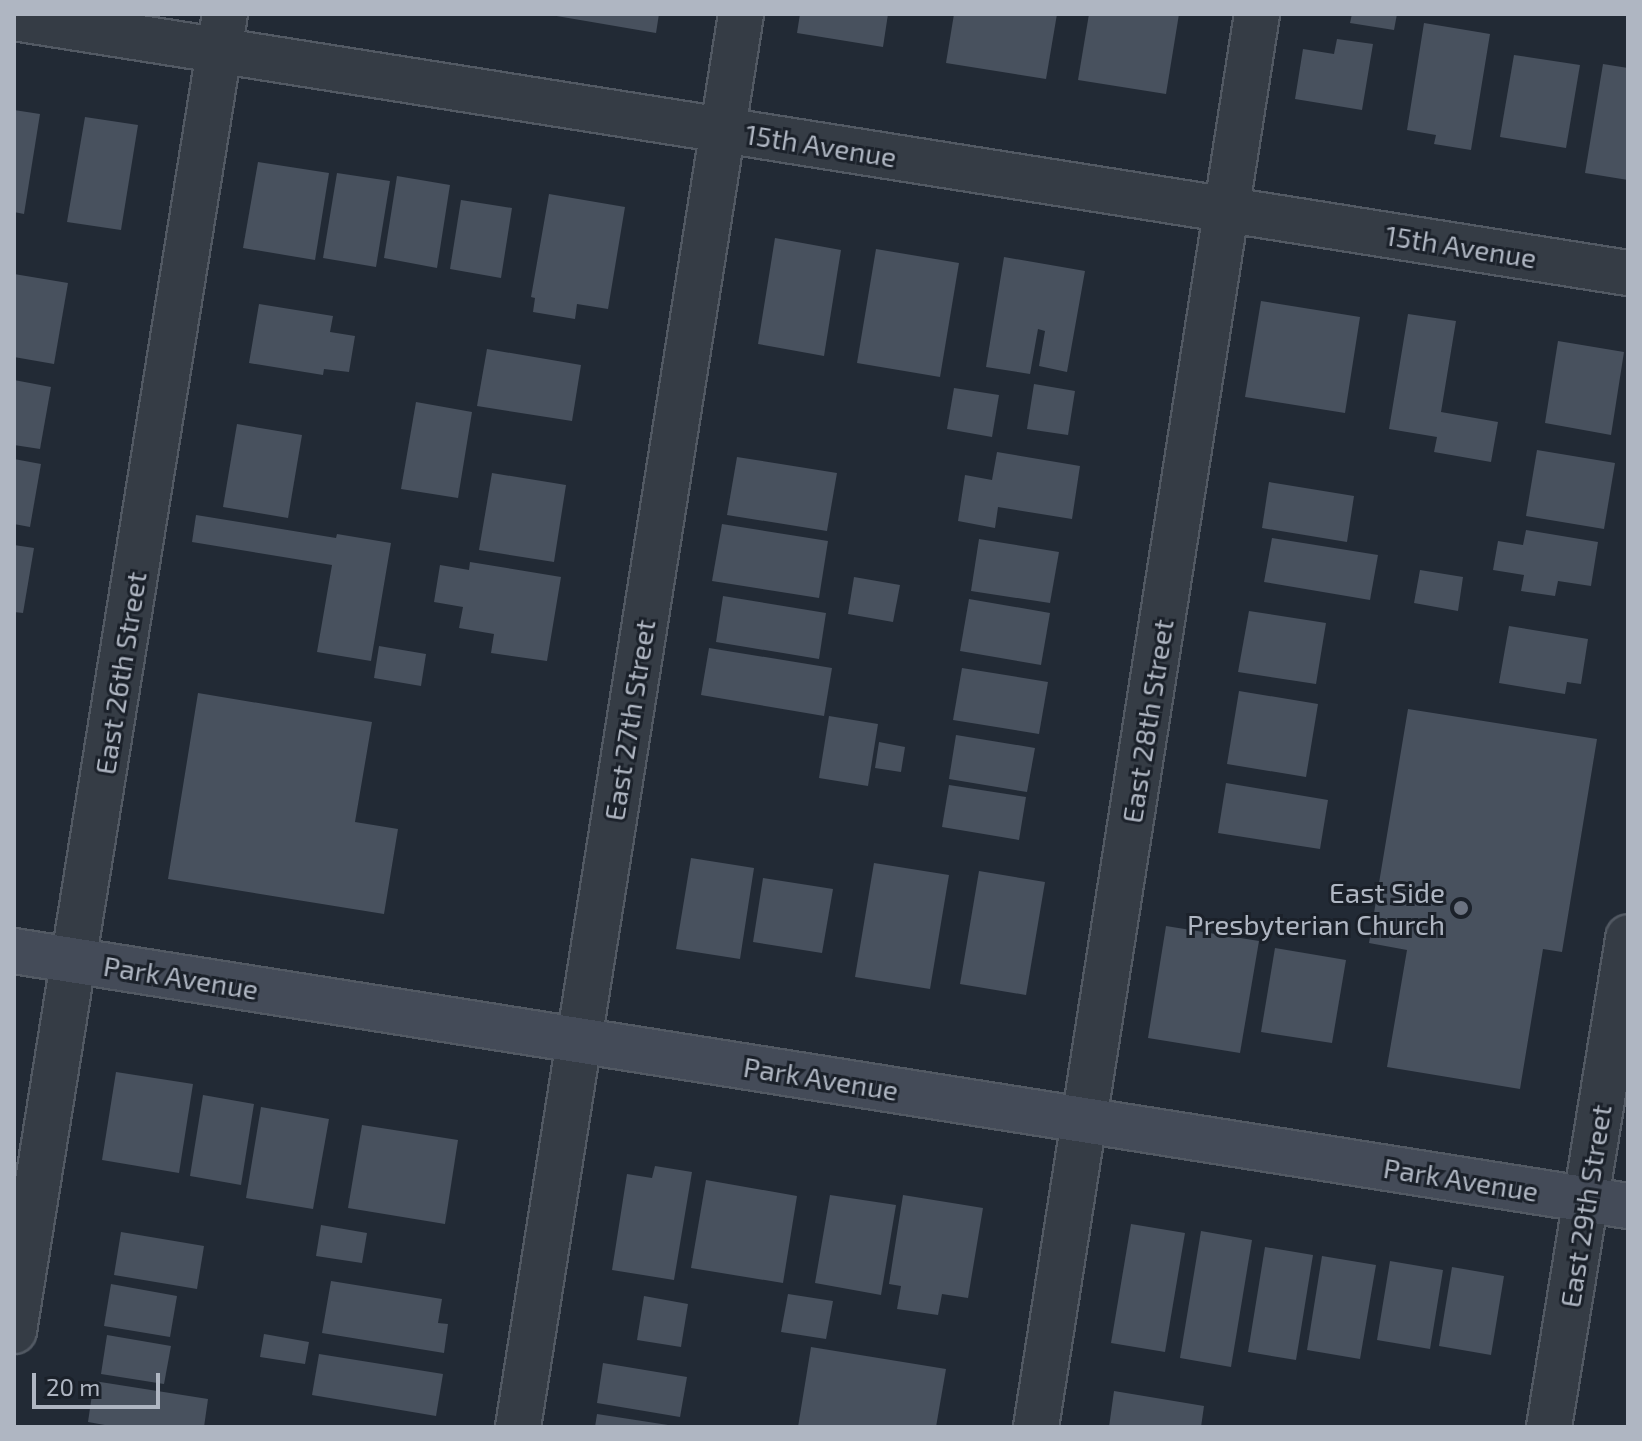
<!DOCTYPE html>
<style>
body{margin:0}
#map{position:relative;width:1642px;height:1441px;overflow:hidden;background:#222a35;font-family:"Exo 2",sans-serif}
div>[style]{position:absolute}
.building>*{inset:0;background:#48515e}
.roads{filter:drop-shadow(2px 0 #525963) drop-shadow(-2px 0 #525963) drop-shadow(0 2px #525963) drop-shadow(0 -2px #525963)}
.street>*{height:44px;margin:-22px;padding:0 22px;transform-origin:22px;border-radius:22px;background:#353c45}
.secondary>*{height:44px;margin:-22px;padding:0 22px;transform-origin:22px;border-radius:22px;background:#444b58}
.dots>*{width:22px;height:22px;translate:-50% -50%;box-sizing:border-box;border:4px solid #1b212a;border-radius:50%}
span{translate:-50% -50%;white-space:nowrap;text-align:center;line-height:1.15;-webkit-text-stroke:6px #1b212a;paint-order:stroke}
.street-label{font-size:28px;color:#afb6c2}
.poi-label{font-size:28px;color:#afb6c2}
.right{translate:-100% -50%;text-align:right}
.frame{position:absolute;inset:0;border:16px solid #afb6c2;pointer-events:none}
.scale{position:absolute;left:32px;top:1373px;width:128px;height:36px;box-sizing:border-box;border:4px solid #afb6c2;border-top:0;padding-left:10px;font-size:24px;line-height:28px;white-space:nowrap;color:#afb6c2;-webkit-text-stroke:6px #1b212a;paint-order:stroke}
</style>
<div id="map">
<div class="building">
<div style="clip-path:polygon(545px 14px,659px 14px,656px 33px)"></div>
<div style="clip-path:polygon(800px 14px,888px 14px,883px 47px,797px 33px)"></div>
<div style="clip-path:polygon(954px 14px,1057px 14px,1046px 79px,946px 63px)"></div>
<div style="clip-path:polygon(1089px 14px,1179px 14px,1166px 94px,1078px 80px)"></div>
<div style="clip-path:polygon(1352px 14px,1397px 14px,1394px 30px,1350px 23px)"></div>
<div style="clip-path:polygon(1424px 23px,1490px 34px,1471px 150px,1434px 144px,1436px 135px,1407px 130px)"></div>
<div style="clip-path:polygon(1337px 39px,1373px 44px,1362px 110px,1295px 99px,1303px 49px,1334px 54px)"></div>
<div style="clip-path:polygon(1514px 55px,1580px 65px,1566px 148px,1500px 137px)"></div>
<div style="clip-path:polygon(1603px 64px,1628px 68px,1628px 180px,1585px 173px)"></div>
<div style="clip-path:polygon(14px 110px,40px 114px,24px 214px,14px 212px)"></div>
<div style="clip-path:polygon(85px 117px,138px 125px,121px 230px,67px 222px)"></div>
<div style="clip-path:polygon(258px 162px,329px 173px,315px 260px,243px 248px)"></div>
<div style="clip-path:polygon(337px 173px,390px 181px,376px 267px,323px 258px)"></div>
<div style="clip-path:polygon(397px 176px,450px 185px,437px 268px,384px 258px)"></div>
<div style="clip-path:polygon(549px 194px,625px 207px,608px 309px,577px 304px,575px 319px,533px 312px,535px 298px,531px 297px)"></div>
<div style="clip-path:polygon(461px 200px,512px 208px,501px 278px,450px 269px)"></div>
<div style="clip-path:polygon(775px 238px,841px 250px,824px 356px,758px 344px)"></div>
<div style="clip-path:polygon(876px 249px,959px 263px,940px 377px,857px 363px)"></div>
<div style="clip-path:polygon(1004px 257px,1085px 271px,1067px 372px,1039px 366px,1045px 331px,1038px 329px,1030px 374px,986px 367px)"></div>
<div style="clip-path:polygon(14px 274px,68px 283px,54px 364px,14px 357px)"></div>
<div style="clip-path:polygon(1261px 301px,1360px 317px,1345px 413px,1245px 397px)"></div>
<div style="clip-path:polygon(259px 304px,333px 316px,330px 332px,355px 336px,349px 372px,324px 369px,323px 375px,249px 363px)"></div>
<div style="clip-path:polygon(1408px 314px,1456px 321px,1441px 412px,1498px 422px,1491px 462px,1434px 452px,1437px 437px,1389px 429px)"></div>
<div style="clip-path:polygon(1558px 341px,1624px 352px,1611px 435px,1545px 423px)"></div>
<div style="clip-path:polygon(487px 349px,581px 365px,572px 421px,477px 406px)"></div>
<div style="clip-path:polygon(14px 380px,51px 387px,40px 449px,14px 445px)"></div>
<div style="clip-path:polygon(1034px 384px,1075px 391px,1068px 435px,1027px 429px)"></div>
<div style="clip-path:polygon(954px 388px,999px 395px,992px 437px,947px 429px)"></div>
<div style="clip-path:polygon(416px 402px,472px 412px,458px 498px,401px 489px)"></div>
<div style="clip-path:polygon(237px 424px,302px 435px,288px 518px,223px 507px)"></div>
<div style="clip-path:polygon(1537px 450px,1615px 463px,1604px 529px,1526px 516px)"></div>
<div style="clip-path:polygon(997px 452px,1080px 466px,1072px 519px,998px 507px,995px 528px,958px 521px,965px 475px,992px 480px)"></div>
<div style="clip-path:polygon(737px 457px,837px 473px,827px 531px,727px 515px)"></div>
<div style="clip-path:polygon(14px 459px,41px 464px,30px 527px,14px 524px)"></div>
<div style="clip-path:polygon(492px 473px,566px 485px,554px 562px,479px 550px)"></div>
<div style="clip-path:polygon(1269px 482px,1354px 496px,1347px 542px,1262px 528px)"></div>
<div style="clip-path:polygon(196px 515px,336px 538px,337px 534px,391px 543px,371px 661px,317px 652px,332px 565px,192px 542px)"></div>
<div style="clip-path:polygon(722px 524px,828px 541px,819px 598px,712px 581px)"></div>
<div style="clip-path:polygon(1526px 530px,1598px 542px,1591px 586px,1558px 581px,1555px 596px,1521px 591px,1524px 575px,1493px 570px,1498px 541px,1523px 545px)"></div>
<div style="clip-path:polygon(1272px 538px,1378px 555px,1370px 600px,1264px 582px)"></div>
<div style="clip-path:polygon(979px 539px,1059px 552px,1050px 603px,971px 591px)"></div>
<div style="clip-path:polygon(14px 545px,34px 548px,23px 613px,14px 612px)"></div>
<div style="clip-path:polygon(470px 562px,561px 577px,547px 661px,491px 653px,494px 634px,459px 628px,463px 607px,434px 602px,440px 565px,469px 570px)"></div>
<div style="clip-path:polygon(1420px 570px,1463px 577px,1458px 611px,1414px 603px)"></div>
<div style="clip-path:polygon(854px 577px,900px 585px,893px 622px,848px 614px)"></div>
<div style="clip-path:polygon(723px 596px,826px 613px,819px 659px,716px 642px)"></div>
<div style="clip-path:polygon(969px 599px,1050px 613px,1041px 665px,960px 651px)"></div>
<div style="clip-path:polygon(1249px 611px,1326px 623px,1316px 684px,1238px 672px)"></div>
<div style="clip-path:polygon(1509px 626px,1588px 639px,1581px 684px,1567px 682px,1565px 694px,1499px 683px)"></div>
<div style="clip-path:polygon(379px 646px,426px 654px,421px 686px,374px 678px)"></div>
<div style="clip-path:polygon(709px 648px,832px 668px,824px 716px,701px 695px)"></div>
<div style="clip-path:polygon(962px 668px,1048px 682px,1039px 734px,953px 720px)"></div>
<div style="clip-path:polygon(1239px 691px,1318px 704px,1306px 777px,1227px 764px)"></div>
<div style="clip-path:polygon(198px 693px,372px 722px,355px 822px,398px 829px,384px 914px,168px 879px)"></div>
<div style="clip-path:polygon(1408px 709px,1597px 739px,1562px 952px,1543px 949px,1520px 1089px,1387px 1067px,1407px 950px,1369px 943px)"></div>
<div style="clip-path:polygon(829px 716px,878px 724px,868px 786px,819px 778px)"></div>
<div style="clip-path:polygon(956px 735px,1035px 748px,1027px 792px,949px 779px)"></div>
<div style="clip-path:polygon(879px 742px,905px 747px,901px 772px,875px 768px)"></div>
<div style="clip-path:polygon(1226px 783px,1328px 800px,1320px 849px,1218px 833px)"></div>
<div style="clip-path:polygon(949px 785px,1026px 797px,1019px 840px,942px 827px)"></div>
<div style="clip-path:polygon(691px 858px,754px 868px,740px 959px,676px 949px)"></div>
<div style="clip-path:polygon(874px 863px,949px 875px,930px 989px,855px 977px)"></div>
<div style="clip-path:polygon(979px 871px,1045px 882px,1026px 995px,960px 984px)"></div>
<div style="clip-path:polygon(763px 878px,833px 889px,822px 953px,753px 942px)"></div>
<div style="clip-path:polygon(1166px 926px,1259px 941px,1240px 1053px,1148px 1038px)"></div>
<div style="clip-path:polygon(1275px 948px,1346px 960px,1332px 1043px,1261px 1032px)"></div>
<div style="clip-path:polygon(116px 1072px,193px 1084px,179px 1173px,102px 1160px)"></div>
<div style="clip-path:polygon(203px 1095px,254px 1104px,241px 1185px,190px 1176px)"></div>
<div style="clip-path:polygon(261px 1107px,329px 1119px,313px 1209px,246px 1198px)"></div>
<div style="clip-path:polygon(362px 1125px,458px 1140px,445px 1224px,348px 1208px)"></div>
<div style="clip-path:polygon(655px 1166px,692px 1172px,674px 1280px,612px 1270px,627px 1174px,652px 1178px)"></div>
<div style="clip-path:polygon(706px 1180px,797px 1196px,783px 1283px,691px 1268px)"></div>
<div style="clip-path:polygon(830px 1195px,896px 1205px,881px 1295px,815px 1283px)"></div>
<div style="clip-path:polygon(903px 1195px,983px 1208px,968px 1298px,942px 1294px,938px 1315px,897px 1309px,901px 1286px,889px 1284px)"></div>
<div style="clip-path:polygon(1131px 1224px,1185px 1233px,1165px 1352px,1111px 1343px)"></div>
<div style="clip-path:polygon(321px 1225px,367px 1233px,362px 1263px,316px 1256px)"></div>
<div style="clip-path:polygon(1201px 1231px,1252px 1240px,1231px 1367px,1180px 1358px)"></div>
<div style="clip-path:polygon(121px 1232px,204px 1246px,197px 1289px,114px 1275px)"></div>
<div style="clip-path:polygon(1265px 1247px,1313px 1255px,1296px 1360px,1248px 1352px)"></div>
<div style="clip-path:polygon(1322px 1256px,1376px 1265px,1360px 1359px,1307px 1350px)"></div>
<div style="clip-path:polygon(1390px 1261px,1443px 1270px,1430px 1349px,1377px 1340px)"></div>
<div style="clip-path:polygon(1452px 1267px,1504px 1276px,1491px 1355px,1439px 1346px)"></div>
<div style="clip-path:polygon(331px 1281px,442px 1299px,438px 1323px,448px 1324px,444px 1353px,322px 1333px)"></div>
<div style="clip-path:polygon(111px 1284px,177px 1296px,170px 1337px,104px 1326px)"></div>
<div style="clip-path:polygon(788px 1294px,833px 1301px,826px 1339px,781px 1332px)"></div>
<div style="clip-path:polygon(644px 1296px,688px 1304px,681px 1347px,637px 1340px)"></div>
<div style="clip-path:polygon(264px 1334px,309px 1342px,305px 1364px,260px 1357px)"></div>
<div style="clip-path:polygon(107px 1335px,171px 1346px,164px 1384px,101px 1374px)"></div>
<div style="clip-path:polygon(811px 1347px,946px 1369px,936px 1427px,798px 1427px)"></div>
<div style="clip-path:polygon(319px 1354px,443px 1374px,436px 1416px,312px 1395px)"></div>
<div style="clip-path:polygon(603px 1363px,687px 1377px,680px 1417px,597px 1403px)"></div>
<div style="clip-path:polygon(94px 1381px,208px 1399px,204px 1427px,116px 1427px,88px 1422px)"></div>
<div style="clip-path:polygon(1114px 1391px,1204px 1406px,1201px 1427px,1109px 1427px)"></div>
<div style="clip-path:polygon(597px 1414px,668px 1425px,668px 1427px,595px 1427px)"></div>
</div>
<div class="roads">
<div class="street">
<div style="left:14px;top:18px;width:1634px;rotate:8.98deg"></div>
<div style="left:14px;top:1331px;width:1334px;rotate:-80.9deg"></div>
<div style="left:518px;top:1427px;width:1430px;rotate:-81.03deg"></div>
<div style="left:1036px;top:1427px;width:1430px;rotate:-81.11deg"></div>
<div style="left:1549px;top:1427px;width:496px;rotate:-80.8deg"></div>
</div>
<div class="secondary">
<div style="left:14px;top:951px;width:1634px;rotate:8.98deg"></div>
</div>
</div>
<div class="dots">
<div style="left:1461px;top:908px;background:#6b7280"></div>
</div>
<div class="street-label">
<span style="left:821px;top:145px;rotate:9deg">15th Avenue</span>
<span style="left:1461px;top:246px;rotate:9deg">15th Avenue</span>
<span style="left:120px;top:673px;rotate:-81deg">East 26th Street</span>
<span style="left:629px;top:720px;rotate:-81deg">East 27th Street</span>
<span style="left:1147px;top:721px;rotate:-81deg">East 28th Street</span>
<span style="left:181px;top:977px;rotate:9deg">Park Avenue</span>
<span style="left:821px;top:1078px;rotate:9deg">Park Avenue</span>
<span style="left:1461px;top:1179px;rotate:9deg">Park Avenue</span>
<span style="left:1585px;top:1206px;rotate:-81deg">East 29th Street</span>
</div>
<div class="poi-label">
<span class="right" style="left:1445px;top:908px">East Side<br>Presbyterian Church</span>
</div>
<div class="frame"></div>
<div class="scale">20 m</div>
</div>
